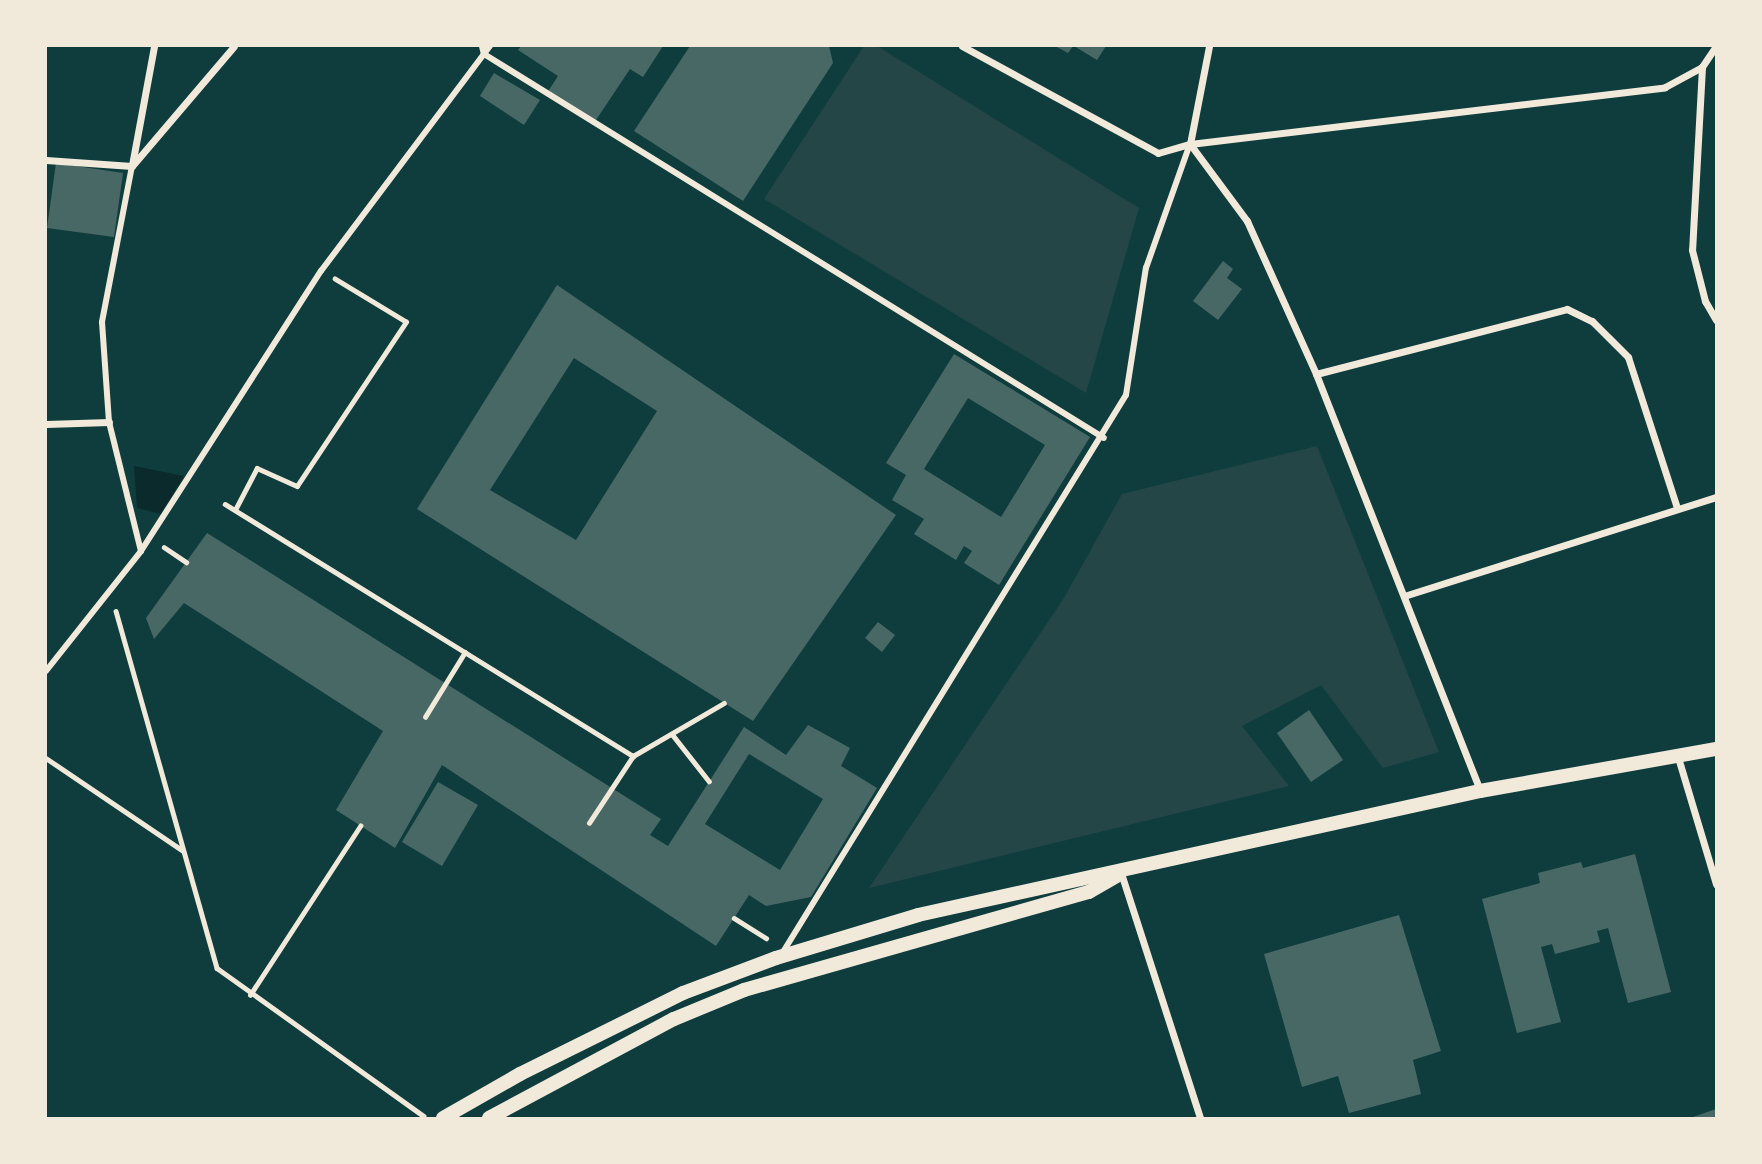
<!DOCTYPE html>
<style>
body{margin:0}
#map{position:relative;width:1762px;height:1164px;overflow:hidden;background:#0f3d3e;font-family:"Golos Text",sans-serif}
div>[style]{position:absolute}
.green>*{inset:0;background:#244646}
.water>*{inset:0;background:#0a2a2b}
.building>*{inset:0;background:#486865}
.path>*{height:4.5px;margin:-2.25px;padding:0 2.25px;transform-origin:2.25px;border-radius:2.25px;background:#f1e9da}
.pedestrian>*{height:6px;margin:-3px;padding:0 3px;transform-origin:3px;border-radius:3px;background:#f1e9da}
.minor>*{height:7px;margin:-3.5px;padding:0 3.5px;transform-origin:3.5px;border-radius:3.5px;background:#f1e9da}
.secondary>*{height:14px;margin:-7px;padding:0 7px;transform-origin:7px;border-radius:7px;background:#f1e9da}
span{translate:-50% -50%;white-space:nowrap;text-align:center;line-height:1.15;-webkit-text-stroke:5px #f1e9da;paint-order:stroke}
.frame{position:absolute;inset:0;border:47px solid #f1e9da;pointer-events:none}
</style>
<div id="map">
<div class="green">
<div style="clip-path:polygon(864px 46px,877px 46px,1139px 208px,1086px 393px,764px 199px)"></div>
<div style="clip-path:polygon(1317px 446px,1439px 752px,1383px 768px,1321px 685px,1242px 726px,1289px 786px,869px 888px,1064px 598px,1122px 494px)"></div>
</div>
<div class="water">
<div style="clip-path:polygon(134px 466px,184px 476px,161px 514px,137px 508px)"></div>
</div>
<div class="building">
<div style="clip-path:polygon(521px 46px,663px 46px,643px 77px,630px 69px,594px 123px,547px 93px,558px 76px,518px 50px)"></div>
<div style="clip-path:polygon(690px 46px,829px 46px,833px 63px,743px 201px,634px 131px)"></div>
<div style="clip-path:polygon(1055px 46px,1073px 46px,1068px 53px)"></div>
<div style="clip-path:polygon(1074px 46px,1106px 46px,1097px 60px)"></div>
<div style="clip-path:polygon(494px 73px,540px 100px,524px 125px,480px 96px)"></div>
<div style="clip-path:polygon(56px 163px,123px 173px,114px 237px,47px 228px)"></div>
<div style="clip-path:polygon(1223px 261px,1233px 269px,1227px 278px,1242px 289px,1218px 320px,1193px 301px)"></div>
<div style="clip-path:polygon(evenodd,557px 285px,896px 515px,753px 721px,417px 509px,557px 285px,574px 358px,657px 411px,576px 540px,490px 490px,574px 358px)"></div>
<div style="clip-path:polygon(evenodd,954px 354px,1090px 437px,999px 585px,964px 563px,972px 551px,964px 546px,956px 560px,914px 534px,924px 519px,892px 500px,906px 475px,886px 463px,954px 354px,968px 398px,1045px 445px,1001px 517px,924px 469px,968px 398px)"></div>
<div style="clip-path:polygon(evenodd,207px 533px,661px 819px,650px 835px,668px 846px,744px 727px,786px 755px,808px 725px,850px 748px,841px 766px,877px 788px,811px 897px,766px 906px,749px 895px,716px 946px,442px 765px,395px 848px,336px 810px,383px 731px,184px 603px,154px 639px,146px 618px,207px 533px,749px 754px,823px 799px,780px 870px,705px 824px,749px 754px)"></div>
<div style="clip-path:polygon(878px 622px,895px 635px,882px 652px,865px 638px)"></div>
<div style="clip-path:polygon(1309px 710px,1343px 760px,1311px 782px,1277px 733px)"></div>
<div style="clip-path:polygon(438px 782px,478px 805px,442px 866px,402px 842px)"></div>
<div style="clip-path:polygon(1635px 854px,1671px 992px,1628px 1003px,1608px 928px,1597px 931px,1600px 942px,1555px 954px,1552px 944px,1541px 947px,1561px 1022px,1517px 1033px,1482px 899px,1540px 883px,1538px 873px,1581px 862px,1583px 868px)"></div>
<div style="clip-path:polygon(1399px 915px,1441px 1051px,1413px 1060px,1421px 1094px,1349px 1113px,1338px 1076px,1302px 1087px,1264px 954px)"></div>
<div style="clip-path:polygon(1716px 1109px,1716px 1118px,1690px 1118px)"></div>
</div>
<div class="path">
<div style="left:225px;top:504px;width:480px;rotate:31.7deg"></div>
<div style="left:633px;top:756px;width:105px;rotate:-30.2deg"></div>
<div style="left:235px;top:510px;width:47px;rotate:-62.4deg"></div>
<div style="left:257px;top:468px;width:44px;rotate:24.2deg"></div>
<div style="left:297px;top:486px;width:197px;rotate:-56.4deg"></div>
<div style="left:406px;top:322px;width:83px;rotate:-148.8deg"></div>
<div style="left:164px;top:547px;width:27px;rotate:34deg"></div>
<div style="left:116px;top:611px;width:371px;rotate:74.2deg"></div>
<div style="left:217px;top:968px;width:254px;rotate:35.6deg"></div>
<div style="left:425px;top:717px;width:76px;rotate:-58.4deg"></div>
<div style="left:672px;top:734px;width:60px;rotate:51.8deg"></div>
<div style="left:46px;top:758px;width:164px;rotate:34.1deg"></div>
<div style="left:589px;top:823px;width:80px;rotate:-56.7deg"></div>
<div style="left:734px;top:918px;width:38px;rotate:32deg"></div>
<div style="left:250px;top:995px;width:202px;rotate:-56.9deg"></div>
</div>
<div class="pedestrian">
<div style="left:484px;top:54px;width:729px;rotate:31.77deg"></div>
<div style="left:132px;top:166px;width:159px;rotate:100.9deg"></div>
<div style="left:102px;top:322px;width:100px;rotate:86deg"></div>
<div style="left:109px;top:422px;width:133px;rotate:76.1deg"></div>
<div style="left:46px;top:671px;width:153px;rotate:-51.6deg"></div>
<div style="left:141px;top:551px;width:333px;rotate:-57.3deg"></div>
<div style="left:321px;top:271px;width:281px;rotate:-53.1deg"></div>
<div style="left:783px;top:952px;width:654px;rotate:-58.38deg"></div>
<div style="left:1126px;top:395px;width:129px;rotate:-81.1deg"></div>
<div style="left:1146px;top:268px;width:132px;rotate:-70.5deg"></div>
</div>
<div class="minor">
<div style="left:482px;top:46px;width:8px;rotate:76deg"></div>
<div style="left:962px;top:46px;width:223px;rotate:28.6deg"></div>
<div style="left:1158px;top:153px;width:33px;rotate:-16deg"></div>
<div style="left:1190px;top:144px;width:478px;rotate:-6.8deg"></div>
<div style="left:1665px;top:87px;width:42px;rotate:-28.4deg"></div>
<div style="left:1716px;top:46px;width:25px;rotate:124deg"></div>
<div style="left:1702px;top:67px;width:183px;rotate:93.1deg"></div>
<div style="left:1692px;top:250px;width:53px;rotate:75.7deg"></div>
<div style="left:1705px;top:301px;width:22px;rotate:60deg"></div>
<div style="left:1190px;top:144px;width:96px;rotate:53.5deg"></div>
<div style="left:1247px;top:221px;width:168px;rotate:65.7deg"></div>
<div style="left:1316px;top:374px;width:448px;rotate:68.5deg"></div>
<div style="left:1190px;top:144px;width:100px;rotate:-79deg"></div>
<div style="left:46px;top:160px;width:86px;rotate:4deg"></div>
<div style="left:132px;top:165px;width:121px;rotate:-79.5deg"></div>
<div style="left:132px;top:166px;width:157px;rotate:-49.6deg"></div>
<div style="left:1316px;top:374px;width:259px;rotate:-14.5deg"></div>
<div style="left:1567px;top:309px;width:28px;rotate:26deg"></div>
<div style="left:1592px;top:321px;width:51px;rotate:45deg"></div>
<div style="left:1628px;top:357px;width:159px;rotate:72deg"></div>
<div style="left:46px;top:424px;width:63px;rotate:-1.8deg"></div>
<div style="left:1404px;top:596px;width:327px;rotate:-17.6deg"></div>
<div style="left:1677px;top:754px;width:136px;rotate:73.3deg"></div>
<div style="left:1121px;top:873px;width:257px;rotate:72.1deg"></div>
</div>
<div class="secondary">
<div style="left:443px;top:1118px;width:89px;rotate:-29.7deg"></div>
<div style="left:520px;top:1074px;width:182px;rotate:-26.4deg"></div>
<div style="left:683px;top:993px;width:99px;rotate:-20.6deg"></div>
<div style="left:776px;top:958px;width:148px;rotate:-16.8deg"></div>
<div style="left:918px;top:915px;width:576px;rotate:-12.44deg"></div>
<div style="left:1480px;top:791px;width:240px;rotate:-10.1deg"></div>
<div style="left:489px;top:1118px;width:210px;rotate:-28.2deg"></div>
<div style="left:674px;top:1019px;width:76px;rotate:-22.5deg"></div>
<div style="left:744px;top:990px;width:359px;rotate:-15.9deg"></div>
<div style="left:1089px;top:892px;width:32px;rotate:-30deg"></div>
</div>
<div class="frame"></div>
</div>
